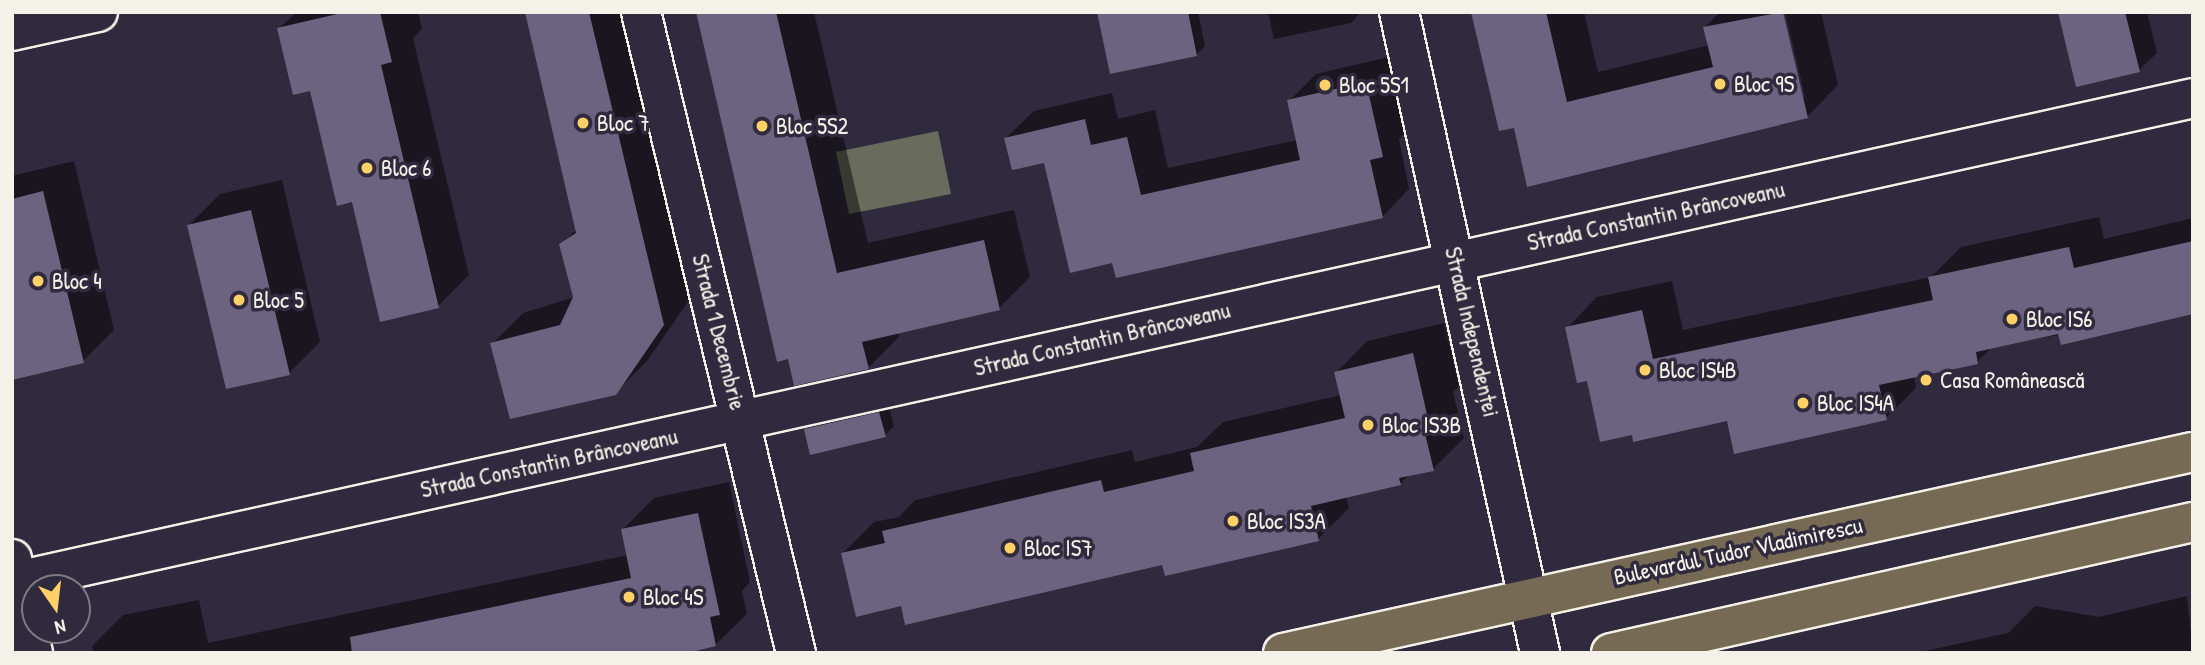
<!DOCTYPE html>
<meta charset="utf-8">
<style>
body{margin:0}
#map{position:relative;width:2205px;height:665px;overflow:hidden;background:#2f2a3d;font-family:"Patrick Hand",sans-serif}
div>[style]{position:absolute}
.green>*{inset:0;background:#696b5d}
.shadow>*{inset:0;background:#0007}
.building>*{inset:0;background:#6c6381}
.roads{filter:drop-shadow(2px 0 #f4f1e8) drop-shadow(-2px 0 #f4f1e8) drop-shadow(0 2px #f4f1e8) drop-shadow(0 -2px #f4f1e8)}
.minor>*{height:38px;margin:-19px;padding:0 19px;transform-origin:19px;border-radius:19px;background:#2f2a3d}
.major>*{height:38px;margin:-19px;padding:0 19px;transform-origin:19px;border-radius:19px;background:#776a54}
.dots>*{width:19px;height:19px;translate:-50% -50%;box-sizing:border-box;border:4px solid #2f2a3d;border-radius:50%}
span{translate:-50% -50%;white-space:nowrap;text-align:center;line-height:1.15;-webkit-text-stroke:7px #2f2a3d;paint-order:stroke}
.poi-label{font-size:23px;color:#f4f1e8}
.left{translate:0 -50%;text-align:left}
.street-label{font-size:23px;color:#f4f1e8}
.frame{position:absolute;inset:0;border:14px solid #f4f1e8;pointer-events:none}
.north{position:absolute;left:21px;top:574px;width:70px;height:70px;box-sizing:border-box;background:#2f2a3d;border:2px solid #7e7a81;border-radius:50%;rotate:166deg;font-size:19px;font-weight:700;line-height:28px;text-align:center;color:#f4f1e8}
.north::after{content:'';display:block;margin:auto;width:24px;height:32px;background:#ffd166;clip-path:polygon(50% 0,100% 100%,50% 72%,0 100%)}
</style>
<div id="map">
<div class="green">
<div style="clip-path:polygon(938px 131px,951px 194px,849px 214px,836px 152px)"></div>
</div>
<div class="shadow">
<div style="clip-path:polygon(296px 12px,418px 12px,422px 29px,413px 38px,469px 275px,438px 306px,353px 200px,311px 89px,279px 29px)"></div>
<div style="clip-path:polygon(526px 12px,628px 12px,694px 293px,647px 361px,615px 393px,492px 344px,523px 313px,575px 297px,561px 244px,577px 229px)"></div>
<div style="clip-path:polygon(698px 12px,814px 12px,868px 243px,1014px 210px,1030px 277px,999px 308px,898px 332px,899px 337px,868px 368px)"></div>
<div style="clip-path:polygon(1099px 12px,1198px 12px,1205px 46px,1196px 55px)"></div>
<div style="clip-path:polygon(1268px 12px,1361px 12px,1351px 23px,1274px 39px)"></div>
<div style="clip-path:polygon(1473px 12px,1584px 12px,1598px 72px,1710px 45px,1705px 27px,1720px 12px,1781px 12px,1801px 97px,1805px 97px,1785px 12px,1821px 12px,1838px 85px,1807px 117px,1515px 126px)"></div>
<div style="clip-path:polygon(2060px 12px,2147px 12px,2157px 53px,2139px 70px)"></div>
<div style="clip-path:polygon(1393px 56px,1410px 128px,1399px 139px,1409px 189px,1382px 217px,1113px 261px,1045px 161px,1006px 138px,1034px 111px,1112px 93px,1118px 119px,1155px 110px,1168px 168px,1298px 140px,1289px 101px,1316px 74px)"></div>
<div style="clip-path:polygon(74px 161px,114px 330px,83px 361px,12px 357px,12px 176px)"></div>
<div style="clip-path:polygon(282px 180px,320px 342px,289px 373px,189px 225px,220px 194px)"></div>
<div style="clip-path:polygon(2099px 217px,2104px 239px,2193px 218px,2193px 313px,1993px 346px,1977px 362px,1914px 376px,1916px 388px,1886px 418px,1728px 419px,1633px 433px,1588px 379px,1567px 328px,1597px 297px,1672px 281px,1683px 330px,1931px 277px,1961px 247px)"></div>
<div style="clip-path:polygon(1444px 323px,1459px 386px,1453px 392px,1464px 438px,1433px 469px,1410px 474px,1400px 484px,1346px 496px,1349px 508px,1318px 539px,902px 604px,843px 553px,874px 522px,899px 517px,915px 500px,1132px 450px,1135px 462px,1197px 447px,1223px 422px,1341px 395px,1336px 373px,1367px 341px)"></div>
<div style="clip-path:polygon(888px 404px,894px 426px,885px 435px,806px 429px,815px 420px)"></div>
<div style="clip-path:polygon(729px 482px,750px 582px,742px 591px,747px 614px,715px 645px,679px 653px,93px 653px,92px 646px,123px 615px,199px 600px,208px 643px,628px 555px,622px 530px,654px 498px)"></div>
<div style="clip-path:polygon(2187px 596px,2193px 653px,1916px 653px,2008px 633px,2035px 606px,2099px 617px)"></div>
</div>
<div class="building">
<div style="clip-path:polygon(346px 12px,380px 12px,392px 62px,381px 65px,439px 308px,380px 322px,352px 202px,337px 206px,310px 91px,293px 95px,277px 28px)"></div>
<div style="clip-path:polygon(525px 12px,589px 12px,664px 325px,616px 395px,510px 419px,490px 343px,560px 325px,573px 297px,559px 244px,576px 233px)"></div>
<div style="clip-path:polygon(696px 12px,776px 12px,837px 273px,984px 240px,1000px 310px,862px 342px,869px 369px,794px 386px,788px 359px,777px 362px)"></div>
<div style="clip-path:polygon(1097px 12px,1188px 12px,1197px 56px,1110px 74px)"></div>
<div style="clip-path:polygon(1471px 12px,1546px 12px,1567px 102px,1713px 67px,1703px 27px,1783px 12px,1808px 118px,1527px 187px,1514px 128px,1499px 131px)"></div>
<div style="clip-path:polygon(2058px 12px,2125px 12px,2140px 72px,2076px 87px)"></div>
<div style="clip-path:polygon(1366px 82px,1383px 157px,1370px 160px,1383px 218px,1116px 278px,1112px 263px,1070px 273px,1044px 163px,1012px 170px,1004px 138px,1085px 119px,1091px 145px,1127px 137px,1141px 195px,1300px 160px,1287px 100px)"></div>
<div style="clip-path:polygon(43px 191px,84px 363px,12px 380px,12px 199px)"></div>
<div style="clip-path:polygon(251px 210px,290px 375px,226px 389px,187px 225px)"></div>
<div style="clip-path:polygon(2193px 241px,2193px 314px,2061px 345px,2058px 334px,1976px 352px,1978px 364px,1879px 385px,1887px 420px,1734px 454px,1727px 421px,1633px 442px,1632px 435px,1600px 442px,1587px 381px,1577px 383px,1565px 327px,1642px 310px,1653px 359px,1933px 300px,1928px 277px,2069px 247px,2074px 268px)"></div>
<div style="clip-path:polygon(1413px 353px,1428px 419px,1422px 421px,1434px 471px,1399px 478px,1401px 485px,1311px 506px,1319px 541px,1165px 576px,1162px 565px,905px 625px,901px 606px,856px 617px,841px 553px,885px 543px,882px 531px,1101px 480px,1104px 492px,1194px 471px,1190px 453px,1345px 418px,1334px 372px)"></div>
<div style="clip-path:polygon(879px 412px,886px 437px,810px 455px,804px 429px)"></div>
<div style="clip-path:polygon(698px 513px,720px 615px,710px 617px,716px 646px,687px 653px,352px 653px,350px 637px,631px 578px,621px 529px)"></div>
</div>
<div class="roads">
<div class="minor">
<div style="left:641px;top:12px;width:659px;rotate:76.41deg"></div>
<div style="left:1399px;top:12px;width:656px;rotate:77.59deg"></div>
<div style="left:12px;top:31px;width:88px;rotate:-12.5deg"></div>
<div style="left:12px;top:559px;width:96px;rotate:77.4deg"></div>
<div style="left:12px;top:582px;width:2234px;rotate:-12.51deg"></div>
</div>
<div class="major">
<div style="left:1283px;top:653px;width:932px;rotate:-12.46deg"></div>
<div style="left:1611px;top:653px;width:597px;rotate:-12.69deg"></div>
</div>
</div>
<div class="dots">
<div style="left:1720px;top:84px;background:#ffd166"></div>
<div style="left:1325px;top:85px;background:#ffd166"></div>
<div style="left:583px;top:123px;background:#ffd166"></div>
<div style="left:762px;top:126px;background:#ffd166"></div>
<div style="left:367px;top:168px;background:#ffd166"></div>
<div style="left:38px;top:281px;background:#ffd166"></div>
<div style="left:239px;top:300px;background:#ffd166"></div>
<div style="left:2012px;top:319px;background:#ffd166"></div>
<div style="left:1645px;top:370px;background:#ffd166"></div>
<div style="left:1926px;top:380px;background:#ffd166"></div>
<div style="left:1803px;top:403px;background:#ffd166"></div>
<div style="left:1368px;top:425px;background:#ffd166"></div>
<div style="left:1233px;top:521px;background:#ffd166"></div>
<div style="left:1010px;top:548px;background:#ffd166"></div>
<div style="left:629px;top:597px;background:#ffd166"></div>
</div>
<div class="poi-label">
<span class="left" style="left:1734px;top:84px">Bloc 9S</span>
<span class="left" style="left:1339px;top:85px">Bloc 5S1</span>
<span class="left" style="left:597px;top:123px">Bloc 7</span>
<span class="left" style="left:776px;top:126px">Bloc 5S2</span>
<span class="left" style="left:381px;top:168px">Bloc 6</span>
<span class="left" style="left:52px;top:281px">Bloc 4</span>
<span class="left" style="left:253px;top:300px">Bloc 5</span>
<span class="left" style="left:2026px;top:319px">Bloc IS6</span>
<span class="left" style="left:1659px;top:370px">Bloc IS4B</span>
<span class="left" style="left:1940px;top:380px">Casa Românească</span>
<span class="left" style="left:1817px;top:403px">Bloc IS4A</span>
<span class="left" style="left:1382px;top:425px">Bloc IS3B</span>
<span class="left" style="left:1247px;top:521px">Bloc IS3A</span>
<span class="left" style="left:1024px;top:548px">Bloc IS7</span>
<span class="left" style="left:643px;top:597px">Bloc 4S</span>
</div>
<div class="street-label">
<span style="left:1656px;top:216px;rotate:-12deg">Strada Constantin Brâncoveanu</span>
<span style="left:719px;top:332px;rotate:76deg">Strada 1 Decembrie</span>
<span style="left:1472px;top:332px;rotate:77deg">Strada Independenței</span>
<span style="left:1102px;top:339px;rotate:-13deg">Strada Constantin Brâncoveanu</span>
<span style="left:549px;top:463px;rotate:-12deg">Strada Constantin Brâncoveanu</span>
<span style="left:1738px;top:551px;rotate:-12deg">Bulevardul Tudor Vladimirescu</span>
</div>
<div class="frame"></div>
<div class="north">N</div>
</div>
